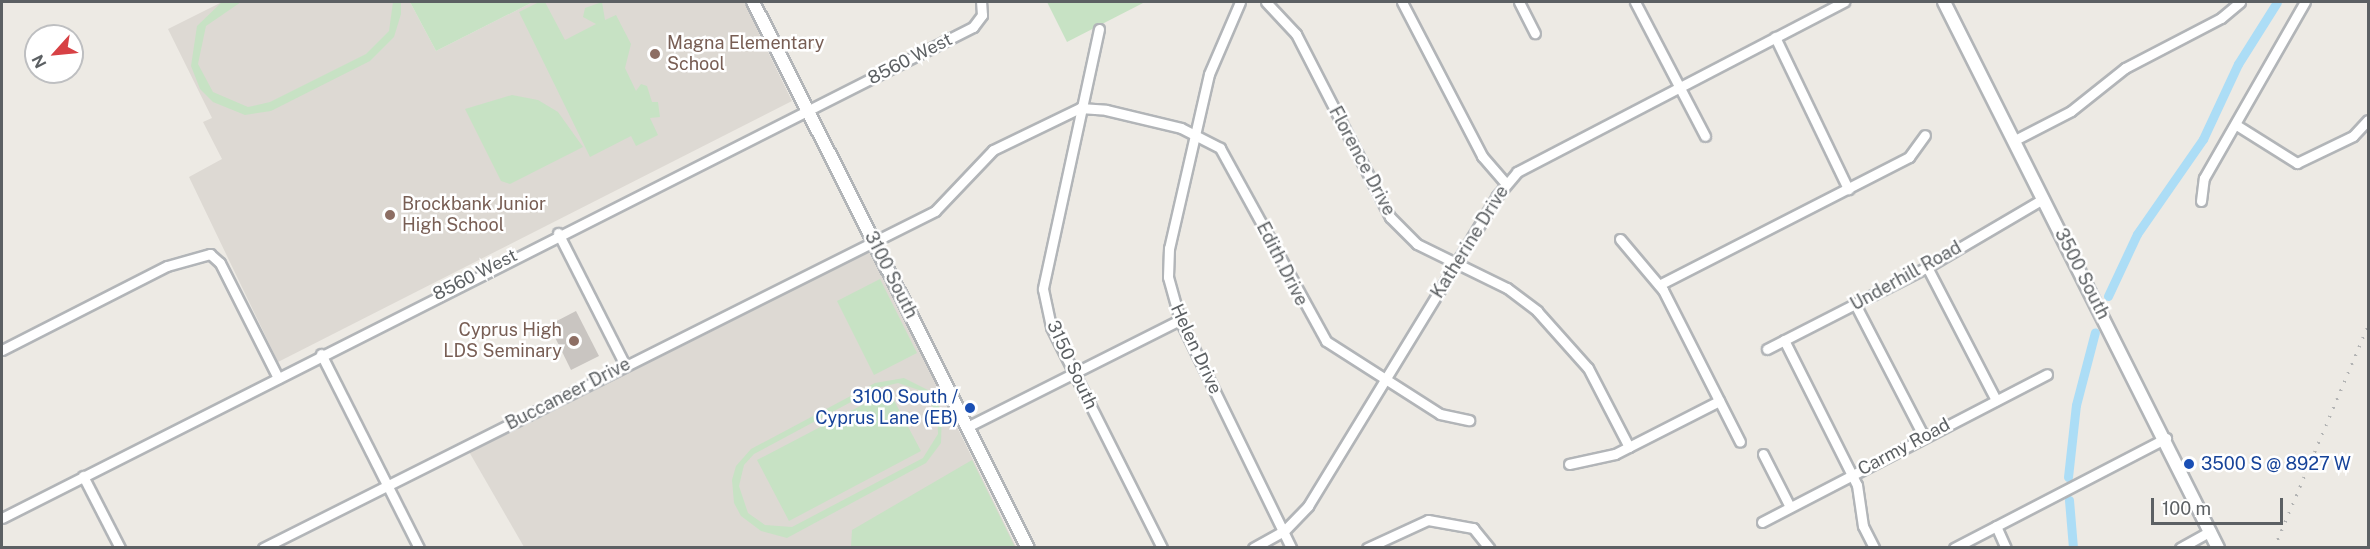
<!DOCTYPE html>
<style>
body{margin:0}
#map{position:relative;width:2370px;height:549px;overflow:hidden;background:#edeae4;font-family:"Public Sans",sans-serif}
div>[style]{position:absolute}
.education>*{inset:0;background:#ddd9d3}
.green>*{inset:0;background:#c7e2c4}
.canal>*{height:9px;margin:-4.5px;padding:0 4.5px;transform-origin:4.5px;border-radius:4.5px;background:#acddf6}
.building>*{inset:0;background:#c9c5c1}
.roads{filter:drop-shadow(2px 0 #b2b5b8) drop-shadow(-2px 0 #b2b5b8) drop-shadow(0 2px #b2b5b8) drop-shadow(0 -2px #b2b5b8)}
.minor>*{height:9px;margin:-4.5px;padding:0 4.5px;transform-origin:4.5px;border-radius:4.5px;background:#fff}
.tertiary>*{height:12px;margin:-6px;padding:0 6px;transform-origin:6px;border-radius:6px;background:#fff}
.rail>*{height:3px;margin-top:-1.5px;transform-origin:0;background:repeating-linear-gradient(90deg,#b2b3b3 0 1.5px,transparent 0 9.5px)}
.dots>*{width:16px;height:16px;translate:-50% -50%;box-sizing:border-box;border:3px solid #fff;border-radius:50%}
span{translate:-50% -50%;white-space:nowrap;text-align:center;line-height:1.15;-webkit-text-stroke:5px #fff;paint-order:stroke}
.education-label{font-size:18px;color:#785e54}
.left{translate:0 -50%;text-align:left}
.right{translate:-100% -50%;text-align:right}
.street-label{font-size:18px;color:#5c6063}
.transit-label{font-size:18px;color:#164399}
.frame{position:absolute;inset:0;border:3px solid #5c6063;pointer-events:none}
.north{position:absolute;left:24px;top:24px;width:60px;height:60px;box-sizing:border-box;background:#fff;border:2px solid #bebfc1;border-radius:50%;rotate:243deg;font-size:16px;font-weight:700;line-height:24px;text-align:center;color:#5c6063}
.north::after{content:'';display:block;margin:auto;width:21px;height:27px;background:#d74145;clip-path:polygon(50% 0,100% 100%,50% 72%,0 100%)}
.scale{position:absolute;left:2151px;top:498px;width:132px;height:27px;box-sizing:border-box;border:3px solid #5c6063;border-top:0;padding-left:8px;font-size:18px;line-height:21px;white-space:nowrap;color:#5c6063;-webkit-text-stroke:4px #fff;paint-order:stroke}
</style>
<div id="map">
<div class="education">
<div style="clip-path:polygon(222px 2px,410px 2px,436px 51px,533px 2px,744px 2px,792px 101px,278px 362px,189px 177px,222px 159px,203px 122px,212px 118px,168px 29px)"></div>
<div style="clip-path:polygon(864px 251px,872px 254px,1016px 547px,524px 547px,468px 450px)"></div>
</div>
<div class="green">
<div style="clip-path:polygon(222px 2px,241px 2px,206px 26px,198px 64px,213px 92px,248px 107px,270px 102px,366px 54px,389px 31px,393px 2px,401px 2px,401px 14px,394px 37px,370px 61px,271px 111px,245px 115px,213px 102px,200px 89px,191px 66px,197px 26px)"></div>
<div style="clip-path:polygon(410px 2px,533px 2px,436px 51px)"></div>
<div style="clip-path:polygon(539px 2px,545px 2px,565px 40px,596px 24px,583px 17px,585px 8px,602px 2px,605px 20px,616px 15px,631px 44px,625px 68px,636px 91px,641px 84px,647px 86px,652px 102px,658px 102px,660px 117px,650px 118px,658px 135px,636px 146px,631px 136px,590px 157px,519px 12px)"></div>
<div style="clip-path:polygon(1047px 2px,1145px 2px,1067px 42px)"></div>
<div style="clip-path:polygon(512px 95px,538px 100px,558px 112px,583px 147px,510px 184px,501px 181px,465px 109px)"></div>
<div style="clip-path:polygon(880px 279px,917px 353px,874px 375px,837px 301px)"></div>
<div style="clip-path:polygon(evenodd,904px 378px,930px 391px,942px 411px,941px 443px,926px 463px,787px 538px,761px 531px,741px 516px,734px 503px,732px 480px,736px 466px,751px 449px,875px 383px,904px 378px,898px 383px,919px 390px,937px 412px,938px 434px,923px 458px,792px 527px,765px 525px,748px 513px,739px 486px,744px 465px,754px 454px,877px 388px,898px 383px)"></div>
<div style="clip-path:polygon(889px 391px,921px 451px,789px 521px,757px 460px)"></div>
<div style="clip-path:polygon(972px 460px,1015px 547px,851px 547px,852px 530px)"></div>
</div>
<div class="canal">
<div style="left:2108px;top:296px;width:68px;rotate:-64.9deg"></div>
<div style="left:2137px;top:234px;width:116px;rotate:-55.2deg"></div>
<div style="left:2203px;top:139px;width:83px;rotate:-65deg"></div>
<div style="left:2238px;top:64px;width:73px;rotate:-57.8deg"></div>
<div style="left:2068px;top:477px;width:72px;rotate:-83.7deg"></div>
<div style="left:2076px;top:405px;width:75px;rotate:-75.4deg"></div>
<div style="left:2069px;top:500px;width:48px;rotate:85.2deg"></div>
</div>
<div class="building">
<div style="clip-path:polygon(576px 311px,599px 356px,571px 370px,549px 325px)"></div>
</div>
<div class="roads">
<div class="minor">
<div style="left:1240px;top:2px;width:78px;rotate:113.3deg"></div>
<div style="left:1209px;top:74px;width:179px;rotate:102.9deg"></div>
<div style="left:1169px;top:248px;width:29px;rotate:92deg"></div>
<div style="left:1168px;top:277px;width:45px;rotate:74.4deg"></div>
<div style="left:1180px;top:320px;width:254px;rotate:64deg"></div>
<div style="left:1266px;top:2px;width:44px;rotate:46.8deg"></div>
<div style="left:1296px;top:34px;width:206px;rotate:62.8deg"></div>
<div style="left:1390px;top:217px;width:38px;rotate:45deg"></div>
<div style="left:1417px;top:244px;width:100px;rotate:26.1deg"></div>
<div style="left:1507px;top:288px;width:38px;rotate:37deg"></div>
<div style="left:1537px;top:311px;width:76px;rotate:48.2deg"></div>
<div style="left:1588px;top:368px;width:89px;rotate:62.6deg"></div>
<div style="left:1402px;top:2px;width:174px;rotate:62.5deg"></div>
<div style="left:1482px;top:156px;width:37px;rotate:49deg"></div>
<div style="left:1519px;top:2px;width:35px;rotate:63deg"></div>
<div style="left:1635px;top:2px;width:151px;rotate:62.4deg"></div>
<div style="left:1099px;top:29px;width:266px;rotate:102.2deg"></div>
<div style="left:1043px;top:289px;width:39px;rotate:78deg"></div>
<div style="left:1051px;top:327px;width:247px;rotate:63.3deg"></div>
<div style="left:1775px;top:37px;width:169px;rotate:64.3deg"></div>
<div style="left:2238px;top:126px;width:70px;rotate:32.1deg"></div>
<div style="left:2297px;top:163px;width:62px;rotate:-25.7deg"></div>
<div style="left:2353px;top:136px;width:22px;rotate:-47deg"></div>
<div style="left:2013px;top:141px;width:65px;rotate:-27.3deg"></div>
<div style="left:2071px;top:111px;width:69px;rotate:-38.5deg"></div>
<div style="left:2125px;top:68px;width:108px;rotate:-27.5deg"></div>
<div style="left:2221px;top:18px;width:25px;rotate:-40deg"></div>
<div style="left:2201px;top:201px;width:23px;rotate:-83deg"></div>
<div style="left:2204px;top:178px;width:203px;rotate:-60.2deg"></div>
<div style="left:558px;top:233px;width:148px;rotate:63.1deg"></div>
<div style="left:1620px;top:239px;width:67px;rotate:49.9deg"></div>
<div style="left:1663px;top:290px;width:170px;rotate:63.1deg"></div>
<div style="left:1927px;top:267px;width:150px;rotate:62.6deg"></div>
<div style="left:1659px;top:285px;width:281px;rotate:-27.1deg"></div>
<div style="left:1909px;top:157px;width:27px;rotate:-54deg"></div>
<div style="left:1855px;top:304px;width:150px;rotate:62.6deg"></div>
<div style="left:1784px;top:340px;width:162px;rotate:63.3deg"></div>
<div style="left:1857px;top:485px;width:41px;rotate:81.7deg"></div>
<div style="left:1863px;top:526px;width:25px;rotate:63deg"></div>
<div style="left:1767px;top:349px;width:180px;rotate:-27.1deg"></div>
<div style="left:1927px;top:267px;width:134px;rotate:-30.4deg"></div>
<div style="left:2px;top:350px;width:185px;rotate:-27deg"></div>
<div style="left:167px;top:266px;width:45px;rotate:-15.6deg"></div>
<div style="left:210px;top:254px;width:13px;rotate:42deg"></div>
<div style="left:220px;top:263px;width:129px;rotate:63.2deg"></div>
<div style="left:321px;top:354px;width:217px;rotate:63.2deg"></div>
<div style="left:967px;top:427px;width:238px;rotate:-26.7deg"></div>
<div style="left:1763px;top:454px;width:59px;rotate:63deg"></div>
<div style="left:1569px;top:464px;width:47px;rotate:-12.3deg"></div>
<div style="left:1615px;top:454px;width:117px;rotate:-27deg"></div>
<div style="left:83px;top:476px;width:81px;rotate:62.8deg"></div>
<div style="left:2px;top:518px;width:1088px;rotate:-26.82deg"></div>
<div style="left:973px;top:27px;width:15px;rotate:-53deg"></div>
<div style="left:982px;top:15px;width:13px;rotate:-94deg"></div>
<div style="left:1762px;top:522px;width:321px;rotate:-27.4deg"></div>
<div style="left:1996px;top:526px;width:24px;rotate:66deg"></div>
<div style="left:263px;top:548px;width:752px;rotate:-26.63deg"></div>
<div style="left:935px;top:211px;width:84px;rotate:-46.4deg"></div>
<div style="left:993px;top:150px;width:97px;rotate:-25.8deg"></div>
<div style="left:1080px;top:108px;width:26px;rotate:4deg"></div>
<div style="left:1106px;top:110px;width:77px;rotate:13.5deg"></div>
<div style="left:1181px;top:128px;width:44px;rotate:27.1deg"></div>
<div style="left:1220px;top:148px;width:220px;rotate:61.2deg"></div>
<div style="left:1326px;top:341px;width:135px;rotate:32.6deg"></div>
<div style="left:1440px;top:414px;width:30px;rotate:12deg"></div>
<div style="left:1253px;top:548px;width:35px;rotate:-29deg"></div>
<div style="left:1284px;top:531px;width:35px;rotate:-46deg"></div>
<div style="left:1308px;top:506px;width:363px;rotate:-58.6deg"></div>
<div style="left:1497px;top:196px;width:31px;rotate:-50deg"></div>
<div style="left:1517px;top:172px;width:369px;rotate:-27.5deg"></div>
<div style="left:1367px;top:548px;width:67px;rotate:-24.7deg"></div>
<div style="left:1428px;top:520px;width:46px;rotate:10.1deg"></div>
<div style="left:1473px;top:528px;width:26px;rotate:51deg"></div>
<div style="left:1954px;top:548px;width:239px;rotate:-27.4deg"></div>
<div style="left:2180px;top:548px;width:35px;rotate:-29deg"></div>
</div>
<div class="tertiary">
<div style="left:753px;top:2px;width:611px;rotate:63.27deg"></div>
<div style="left:1944px;top:2px;width:611px;rotate:63.35deg"></div>
</div>
</div>
<div class="rail">
<div style="left:2274px;top:548px;width:242px;rotate:-67.1deg"></div>
</div>
<div class="dots">
<div style="left:655px;top:54px;background:#8d6e63"></div>
<div style="left:390px;top:215px;background:#8d6e63"></div>
<div style="left:574px;top:341px;background:#8d6e63"></div>
<div style="left:970px;top:408px;background:#1a4fb4"></div>
<div style="left:2189px;top:464px;background:#1a4fb4"></div>
</div>
<div class="education-label">
<span class="left" style="left:667px;top:54px">Magna Elementary<br>School</span>
<span class="left" style="left:402px;top:215px">Brockbank Junior<br>High School</span>
<span class="right" style="left:562px;top:341px">Cyprus High<br>LDS Seminary</span>
</div>
<div class="street-label">
<span style="left:910px;top:59px;rotate:-27deg">8560 West</span>
<span style="left:1362px;top:161px;rotate:62deg">Florence Drive</span>
<span style="left:1470px;top:242px;rotate:-58deg">Katherine Drive</span>
<span style="left:1282px;top:264px;rotate:63deg">Edith Drive</span>
<span style="left:2082px;top:274px;rotate:63deg">3500 South</span>
<span style="left:475px;top:275px;rotate:-27deg">8560 West</span>
<span style="left:891px;top:275px;rotate:63deg">3100 South</span>
<span style="left:1906px;top:276px;rotate:-29deg">Underhill Road</span>
<span style="left:1196px;top:349px;rotate:65deg">Helen Drive</span>
<span style="left:1072px;top:365px;rotate:65deg">3150 South</span>
<span style="left:568px;top:394px;rotate:-27deg">Buccaneer Drive</span>
<span style="left:1904px;top:447px;rotate:-28deg">Carmy Road</span>
</div>
<div class="transit-label">
<span class="right" style="left:958px;top:408px">3100 South /<br>Cyprus Lane (EB)</span>
<span class="left" style="left:2201px;top:464px">3500 S @ 8927 W</span>
</div>
<div class="frame"></div>
<div class="north">N</div>
<div class="scale">100 m</div>
</div>
